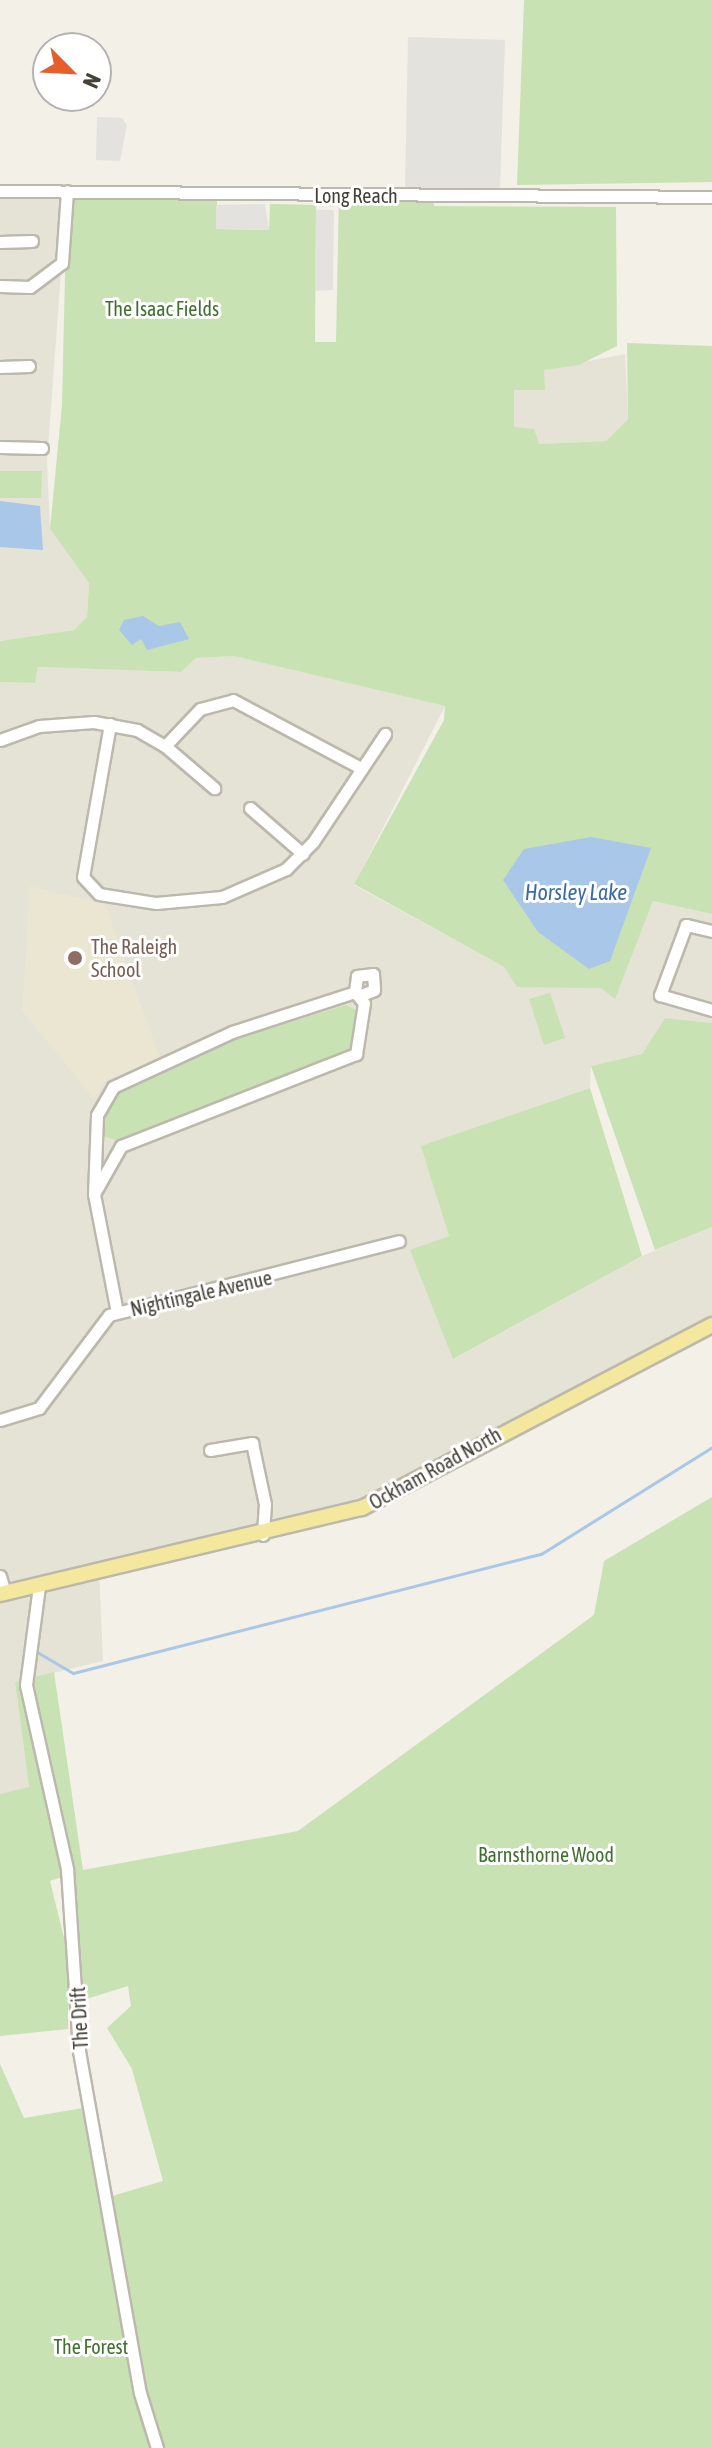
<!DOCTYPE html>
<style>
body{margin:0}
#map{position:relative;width:712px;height:2448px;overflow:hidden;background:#f2f0e7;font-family:"Asap Condensed",sans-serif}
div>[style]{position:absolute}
.residential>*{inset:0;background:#e5e2d6}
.industrial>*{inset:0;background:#e4e2dc}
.education>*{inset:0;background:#eae6d2}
.green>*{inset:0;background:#c8e2b4}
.parking>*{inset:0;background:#e3e2df}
.water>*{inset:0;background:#a9c7e9}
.stream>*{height:3px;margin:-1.5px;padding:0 1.5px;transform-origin:1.5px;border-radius:1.5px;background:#a9c7e9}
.roads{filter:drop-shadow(2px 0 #bcb8ab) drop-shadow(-2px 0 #bcb8ab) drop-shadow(0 2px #bcb8ab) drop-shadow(0 -2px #bcb8ab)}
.minor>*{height:11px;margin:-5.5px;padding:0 5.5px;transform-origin:5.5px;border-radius:5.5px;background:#fff}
.major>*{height:14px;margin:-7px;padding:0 7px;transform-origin:7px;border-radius:7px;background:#f4e79e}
.dots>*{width:22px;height:22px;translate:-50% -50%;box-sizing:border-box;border:4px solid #fff;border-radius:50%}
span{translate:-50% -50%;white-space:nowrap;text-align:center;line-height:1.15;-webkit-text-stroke:6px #fff;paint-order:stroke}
.street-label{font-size:20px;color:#444137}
.park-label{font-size:20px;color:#407030}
.education-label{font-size:20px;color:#785e54}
.left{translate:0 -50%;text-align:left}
.water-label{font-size:22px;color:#3a6ba6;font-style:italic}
.north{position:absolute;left:32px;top:32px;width:80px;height:80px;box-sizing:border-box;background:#fff;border:2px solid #b4b3af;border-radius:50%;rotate:114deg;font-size:22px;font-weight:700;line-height:32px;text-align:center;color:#444137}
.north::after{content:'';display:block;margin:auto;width:28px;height:36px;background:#e55e2b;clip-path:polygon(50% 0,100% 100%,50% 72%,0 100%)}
</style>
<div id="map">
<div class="residential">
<div style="clip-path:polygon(0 191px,67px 191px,47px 461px,50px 529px,89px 583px,87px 617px,74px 630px,0 641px)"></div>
<div style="clip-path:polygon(625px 354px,628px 419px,606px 441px,539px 444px,514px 428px,514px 390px,544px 390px,544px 370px)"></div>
<div style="clip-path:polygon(234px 656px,445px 706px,354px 885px,504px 967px,517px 987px,601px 987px,615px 998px,653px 901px,712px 914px,712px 1023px,665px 1018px,642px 1054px,591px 1066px,590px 1088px,422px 1146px,449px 1236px,411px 1251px,454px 1359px,642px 1256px,712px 1227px,712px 1325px,362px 1508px,99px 1570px,103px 1661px,15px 1682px,29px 1788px,0 1794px,0 682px,35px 683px,38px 667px,181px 672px,196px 658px)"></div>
</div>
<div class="industrial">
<div style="clip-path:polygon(408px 37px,505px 40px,500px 189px,405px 189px)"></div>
</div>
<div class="education">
<div style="clip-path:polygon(30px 886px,105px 904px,161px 1060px,107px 1080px,94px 1099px,22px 1011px)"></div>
</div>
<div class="green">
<div style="clip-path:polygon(524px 0,712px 0,712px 182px,517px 185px)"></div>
<div style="clip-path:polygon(67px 191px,217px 195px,217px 229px,269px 230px,270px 204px,316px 205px,315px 342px,336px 342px,339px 195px,433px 194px,434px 206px,616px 207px,617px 346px,579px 365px,544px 370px,545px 390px,514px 390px,514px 427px,534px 429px,539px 444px,606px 441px,628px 419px,627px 343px,712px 346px,712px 914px,653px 901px,615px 999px,601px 988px,517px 987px,504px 967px,354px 884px,444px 720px,445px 706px,234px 656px,196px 658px,181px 672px,38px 667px,35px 683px,0 682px,0 641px,74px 630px,87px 617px,89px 583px,50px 529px,62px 405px)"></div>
<div style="clip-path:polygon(0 471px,42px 471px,41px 498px,0 498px)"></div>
<div style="clip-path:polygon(550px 993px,565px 1038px,544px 1045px,529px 999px)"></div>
<div style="clip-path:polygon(346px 1005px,356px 1010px,350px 1051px,250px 1097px,222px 1100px,122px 1142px,99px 1135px,100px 1114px,124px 1086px,224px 1043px)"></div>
<div style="clip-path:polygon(665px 1018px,712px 1023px,712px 1227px,655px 1250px,591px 1066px,642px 1054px)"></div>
<div style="clip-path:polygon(590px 1088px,642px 1256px,453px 1359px,410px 1250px,449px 1236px,421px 1146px)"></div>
<div style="clip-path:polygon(712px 1497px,712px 2448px,0 2448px,0 2064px,24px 2118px,83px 2108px,102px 2199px,163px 2181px,132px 2069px,107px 2028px,131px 2006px,128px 1986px,83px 2000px,74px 1873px,50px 1881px,69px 1958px,68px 2029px,0 2036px,0 1794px,29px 1787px,15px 1682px,54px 1672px,83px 1870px,298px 1831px,594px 1615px,604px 1561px)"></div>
</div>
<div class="parking">
<div style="clip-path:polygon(97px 117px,122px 118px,127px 125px,120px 161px,96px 160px)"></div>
<div style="clip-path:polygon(265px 204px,269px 230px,216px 229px,216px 205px)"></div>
<div style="clip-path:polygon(316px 210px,334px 210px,333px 290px,315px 291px)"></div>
</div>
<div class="water">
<div style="clip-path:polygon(0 501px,40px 506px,43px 550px,0 547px)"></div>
<div style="clip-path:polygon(143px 616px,159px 626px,180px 622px,189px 639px,147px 650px,141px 639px,132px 645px,119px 630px,124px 620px)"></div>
<div style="clip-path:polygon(591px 837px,651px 848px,610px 961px,589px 969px,538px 932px,503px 880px,524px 849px)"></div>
</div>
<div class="stream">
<div style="left:37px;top:1652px;width:42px;rotate:30.3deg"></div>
<div style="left:73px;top:1673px;width:483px;rotate:-14.3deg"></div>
<div style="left:541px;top:1554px;width:202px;rotate:-32deg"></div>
</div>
<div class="roads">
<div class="minor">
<div style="left:0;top:191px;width:712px;rotate:0.48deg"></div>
<div style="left:0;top:242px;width:32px;rotate:-2deg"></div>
<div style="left:0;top:286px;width:30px;rotate:2deg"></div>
<div style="left:30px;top:287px;width:40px;rotate:-37deg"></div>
<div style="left:62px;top:263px;width:72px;rotate:-86deg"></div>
<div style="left:0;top:367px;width:29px;rotate:-2deg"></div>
<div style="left:0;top:447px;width:42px;rotate:1.4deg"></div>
<div style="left:110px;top:724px;width:155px;rotate:100deg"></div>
<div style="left:83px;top:877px;width:23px;rotate:47deg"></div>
<div style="left:99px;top:894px;width:58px;rotate:9deg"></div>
<div style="left:156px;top:903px;width:66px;rotate:-5.2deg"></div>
<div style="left:222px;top:897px;width:70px;rotate:-23.6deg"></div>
<div style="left:286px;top:869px;width:38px;rotate:-45deg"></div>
<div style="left:313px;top:842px;width:130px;rotate:-56.3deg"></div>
<div style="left:0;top:740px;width:41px;rotate:-19.7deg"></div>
<div style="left:39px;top:726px;width:55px;rotate:-4.2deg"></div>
<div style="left:94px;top:722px;width:44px;rotate:10.5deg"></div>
<div style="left:137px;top:730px;width:32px;rotate:30deg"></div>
<div style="left:165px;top:746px;width:51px;rotate:-46.6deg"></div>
<div style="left:200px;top:709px;width:34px;rotate:-15deg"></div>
<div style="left:233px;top:700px;width:145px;rotate:28deg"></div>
<div style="left:165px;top:746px;width:65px;rotate:40.6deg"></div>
<div style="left:250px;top:808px;width:70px;rotate:41deg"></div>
<div style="left:712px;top:931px;width:27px;rotate:-167deg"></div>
<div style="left:686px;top:925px;width:75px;rotate:110.4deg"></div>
<div style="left:660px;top:995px;width:54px;rotate:16.1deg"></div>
<div style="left:355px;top:992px;width:14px;rotate:51deg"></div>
<div style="left:364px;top:1003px;width:52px;rotate:98.9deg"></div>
<div style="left:356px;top:1054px;width:252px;rotate:158.6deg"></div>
<div style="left:121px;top:1146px;width:55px;rotate:119.4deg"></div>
<div style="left:94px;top:1194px;width:79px;rotate:-87.8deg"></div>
<div style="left:97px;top:1115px;width:32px;rotate:-60deg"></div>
<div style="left:113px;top:1087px;width:131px;rotate:-24.8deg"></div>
<div style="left:232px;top:1032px;width:129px;rotate:-18deg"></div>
<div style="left:355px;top:992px;width:16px;rotate:-83deg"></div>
<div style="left:357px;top:976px;width:16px;rotate:-7deg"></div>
<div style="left:373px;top:974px;width:16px;rotate:86deg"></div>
<div style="left:374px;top:990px;width:14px;rotate:159deg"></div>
<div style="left:94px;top:1194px;width:120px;rotate:79deg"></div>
<div style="left:0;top:1420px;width:41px;rotate:-17.1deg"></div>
<div style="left:39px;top:1408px;width:116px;rotate:-53deg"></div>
<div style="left:109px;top:1315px;width:299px;rotate:-14.3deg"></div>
<div style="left:210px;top:1450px;width:43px;rotate:-9.5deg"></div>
<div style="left:252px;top:1443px;width:62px;rotate:78deg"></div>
<div style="left:265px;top:1504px;width:31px;rotate:94deg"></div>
<div style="left:0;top:1576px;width:18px;rotate:74deg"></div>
<div style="left:39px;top:1586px;width:100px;rotate:97.5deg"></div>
<div style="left:26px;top:1685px;width:189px;rotate:77.4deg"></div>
<div style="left:67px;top:1869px;width:182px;rotate:86.2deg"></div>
<div style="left:79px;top:2051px;width:347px;rotate:79.9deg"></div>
<div style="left:140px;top:2393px;width:58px;rotate:72.8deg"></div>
</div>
<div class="major">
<div style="left:0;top:1594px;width:372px;rotate:-13.4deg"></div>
<div style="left:362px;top:1508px;width:395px;rotate:-27.6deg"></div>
</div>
</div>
<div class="dots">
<div style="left:75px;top:958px;background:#8d6e63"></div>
</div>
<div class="street-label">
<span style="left:356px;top:195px">Long Reach</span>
<span style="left:201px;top:1293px;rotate:-13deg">Nightingale Avenue</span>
<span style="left:435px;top:1468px;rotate:-29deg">Ockham Road North</span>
<span style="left:79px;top:2018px;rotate:-93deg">The Drift</span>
</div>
<div class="park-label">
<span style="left:162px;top:308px">The Isaac Fields</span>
<span style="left:546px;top:1854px">Barnsthorne Wood</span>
<span style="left:91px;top:2346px">The Forest</span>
</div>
<div class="education-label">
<span class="left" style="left:91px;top:958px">The Raleigh<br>School</span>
</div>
<div class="water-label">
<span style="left:576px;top:893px">Horsley Lake</span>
</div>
<div class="north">N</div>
</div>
